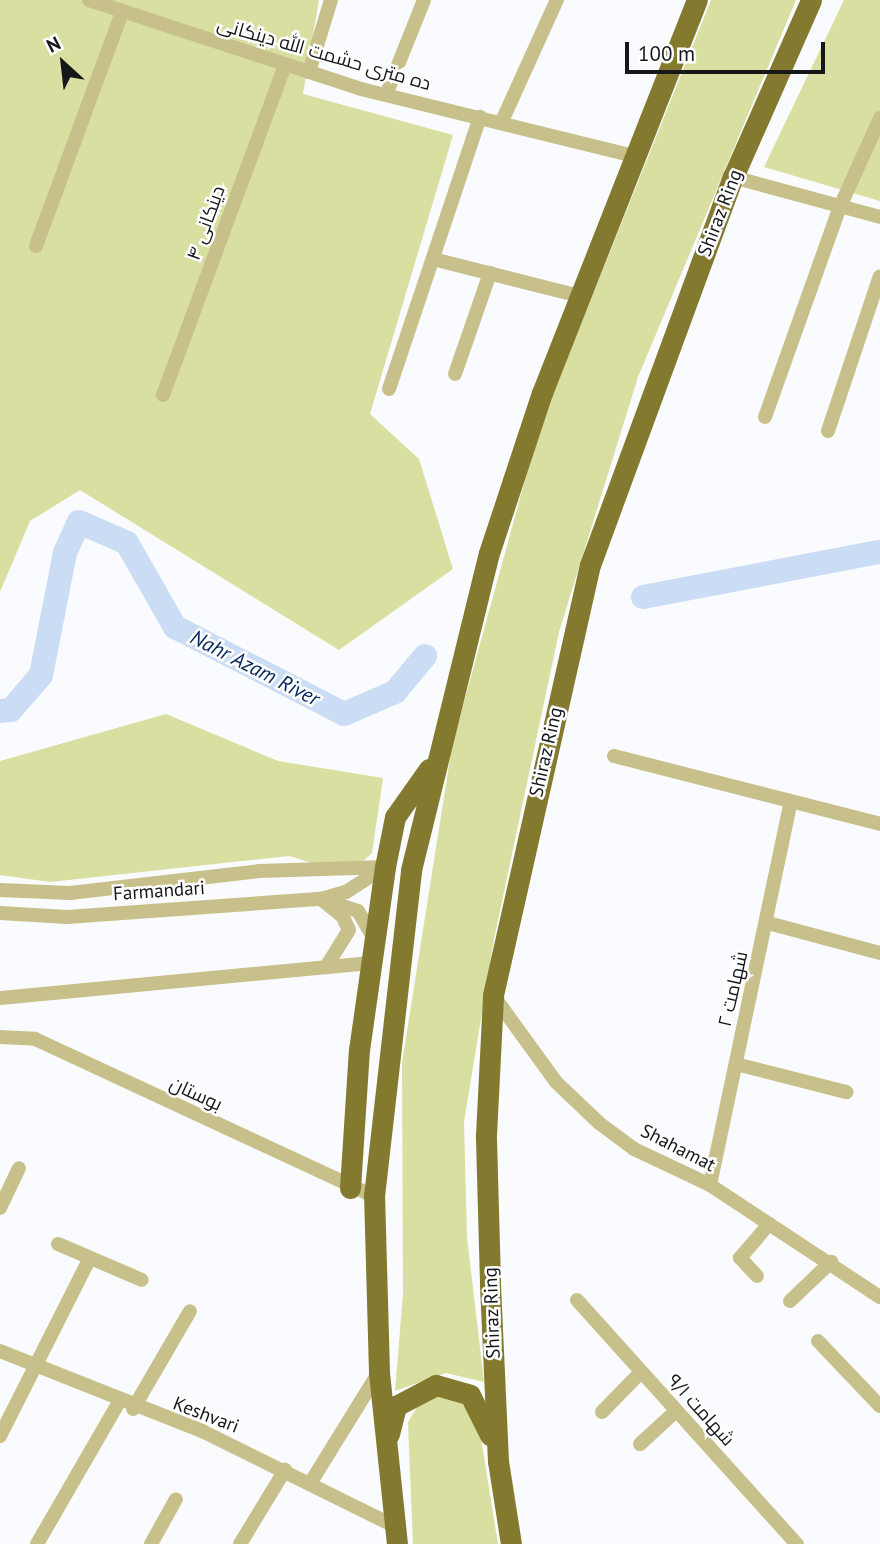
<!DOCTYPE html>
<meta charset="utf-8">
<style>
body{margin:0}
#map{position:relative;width:880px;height:1544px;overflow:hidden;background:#f9fbfe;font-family:"PT Sans",Cairo,sans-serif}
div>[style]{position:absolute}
.green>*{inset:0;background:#d9dfa0}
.river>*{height:24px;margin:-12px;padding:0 12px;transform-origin:12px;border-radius:12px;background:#cbdcf5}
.minor>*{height:14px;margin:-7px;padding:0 7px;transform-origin:7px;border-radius:7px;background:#c7c08a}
.highway>*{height:21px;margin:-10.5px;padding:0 10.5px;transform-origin:10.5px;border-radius:10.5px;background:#847a2f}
span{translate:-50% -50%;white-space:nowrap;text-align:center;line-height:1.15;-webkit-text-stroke:5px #fff;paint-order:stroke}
.street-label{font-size:19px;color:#151719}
.water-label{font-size:21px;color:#05275c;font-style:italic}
.north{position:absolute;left:28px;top:28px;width:70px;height:70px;-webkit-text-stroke:5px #fff;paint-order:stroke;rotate:333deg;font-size:19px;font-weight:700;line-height:28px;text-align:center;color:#151719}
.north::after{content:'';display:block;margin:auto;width:24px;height:32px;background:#151719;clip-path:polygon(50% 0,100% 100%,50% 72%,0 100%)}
.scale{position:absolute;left:625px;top:42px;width:200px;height:32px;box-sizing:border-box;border:4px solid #151719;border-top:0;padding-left:9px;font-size:21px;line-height:24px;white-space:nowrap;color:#151719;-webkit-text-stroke:5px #fff;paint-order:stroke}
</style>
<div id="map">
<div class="green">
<div style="clip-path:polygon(0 0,319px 0,303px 94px,453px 135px,370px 414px,419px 459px,453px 569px,339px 650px,80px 490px,30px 521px,0 592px)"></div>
<div style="clip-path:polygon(711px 0,796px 0,638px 377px,559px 632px,494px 939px,464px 1122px,467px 1237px,484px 1382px,446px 1373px,395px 1391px,403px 1294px,402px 1063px,452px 746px,539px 429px)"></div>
<div style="clip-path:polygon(844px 0,880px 0,880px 201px,764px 167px)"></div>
<div style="clip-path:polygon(166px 714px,278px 761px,383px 778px,372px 853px,362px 862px,315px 864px,289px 856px,50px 882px,0 875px,0 761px)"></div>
<div style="clip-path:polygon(442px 1393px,458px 1398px,479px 1426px,498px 1544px,413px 1544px,408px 1422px,419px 1404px)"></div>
</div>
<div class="river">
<div style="left:643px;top:597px;width:241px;rotate:-10.8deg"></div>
<div style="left:0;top:711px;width:11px;rotate:-5deg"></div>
<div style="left:11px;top:710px;width:46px;rotate:-49.4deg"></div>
<div style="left:41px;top:675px;width:124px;rotate:-78.9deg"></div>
<div style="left:65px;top:553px;width:34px;rotate:-66deg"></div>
<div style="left:79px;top:522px;width:52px;rotate:23.6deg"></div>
<div style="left:127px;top:543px;width:97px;rotate:60.3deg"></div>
<div style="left:175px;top:627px;width:190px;rotate:27.2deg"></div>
<div style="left:344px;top:714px;width:56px;rotate:-23.3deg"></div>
<div style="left:395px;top:692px;width:47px;rotate:-50.2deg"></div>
</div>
<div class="minor">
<div style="left:89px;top:0;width:286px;rotate:18.1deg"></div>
<div style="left:361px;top:89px;width:280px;rotate:13.8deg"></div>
<div style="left:309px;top:72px;width:75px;rotate:-73deg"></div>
<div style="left:386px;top:95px;width:102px;rotate:-68.2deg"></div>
<div style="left:502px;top:121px;width:133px;rotate:-65.6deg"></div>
<div style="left:733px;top:177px;width:152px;rotate:15.2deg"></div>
<div style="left:36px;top:246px;width:249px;rotate:-69.8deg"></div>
<div style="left:437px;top:260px;width:146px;rotate:14.2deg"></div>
<div style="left:455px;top:374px;width:107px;rotate:-70.9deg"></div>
<div style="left:389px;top:389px;width:287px;rotate:-71.5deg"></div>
<div style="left:163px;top:395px;width:352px;rotate:-69.7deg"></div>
<div style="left:765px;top:417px;width:221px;rotate:-70.4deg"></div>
<div style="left:839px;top:209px;width:100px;rotate:-65.7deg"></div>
<div style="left:828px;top:431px;width:163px;rotate:-71.5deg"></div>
<div style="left:614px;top:756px;width:275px;rotate:14.3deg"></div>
<div style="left:0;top:890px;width:70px;rotate:2.5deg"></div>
<div style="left:70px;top:893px;width:191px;rotate:-6.6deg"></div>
<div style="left:260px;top:871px;width:125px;rotate:-1.8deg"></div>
<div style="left:321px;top:899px;width:28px;rotate:39deg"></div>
<div style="left:343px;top:917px;width:14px;rotate:65deg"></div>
<div style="left:349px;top:930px;width:44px;rotate:121.9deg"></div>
<div style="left:326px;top:900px;width:34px;rotate:19deg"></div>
<div style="left:358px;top:911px;width:32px;rotate:60deg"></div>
<div style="left:0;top:913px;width:67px;rotate:3.4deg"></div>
<div style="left:67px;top:917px;width:255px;rotate:-4.1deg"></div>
<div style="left:321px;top:899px;width:26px;rotate:-16deg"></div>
<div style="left:346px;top:892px;width:46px;rotate:-32.7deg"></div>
<div style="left:768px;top:923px;width:116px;rotate:15deg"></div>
<div style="left:493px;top:995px;width:107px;rotate:54.1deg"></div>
<div style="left:556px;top:1082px;width:59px;rotate:43.6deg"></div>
<div style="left:599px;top:1123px;width:44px;rotate:36.6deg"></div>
<div style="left:634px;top:1149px;width:84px;rotate:25.3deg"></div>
<div style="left:710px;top:1185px;width:204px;rotate:33.4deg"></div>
<div style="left:0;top:998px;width:372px;rotate:-5.4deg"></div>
<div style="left:0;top:1037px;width:35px;rotate:3deg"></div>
<div style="left:35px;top:1039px;width:374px;rotate:24.9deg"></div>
<div style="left:736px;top:1064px;width:114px;rotate:14.3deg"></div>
<div style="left:710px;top:1185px;width:392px;rotate:-78.1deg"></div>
<div style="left:0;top:1208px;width:44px;rotate:-64.6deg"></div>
<div style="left:58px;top:1244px;width:91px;rotate:23.2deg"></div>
<div style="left:757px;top:1276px;width:25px;rotate:-133deg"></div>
<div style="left:740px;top:1258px;width:45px;rotate:-49.5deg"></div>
<div style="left:577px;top:1300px;width:329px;rotate:48deg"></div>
<div style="left:790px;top:1301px;width:57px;rotate:-43.6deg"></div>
<div style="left:818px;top:1341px;width:90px;rotate:46.4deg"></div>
<div style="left:0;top:1351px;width:217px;rotate:21.6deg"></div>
<div style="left:202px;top:1431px;width:214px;rotate:26.3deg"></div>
<div style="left:133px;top:1409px;width:113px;rotate:-59.8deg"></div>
<div style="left:602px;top:1412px;width:56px;rotate:-45.7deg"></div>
<div style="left:0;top:1436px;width:199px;rotate:-63.2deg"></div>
<div style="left:640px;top:1444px;width:49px;rotate:-42.5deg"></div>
<div style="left:311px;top:1482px;width:129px;rotate:-58.3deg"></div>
<div style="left:37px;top:1544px;width:164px;rotate:-60deg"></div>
<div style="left:151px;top:1544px;width:51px;rotate:-60.9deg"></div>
<div style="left:240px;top:1544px;width:87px;rotate:-58.7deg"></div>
</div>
<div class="highway">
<div style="left:350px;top:1188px;width:138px;rotate:-86.3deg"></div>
<div style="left:359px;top:1050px;width:185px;rotate:-81.9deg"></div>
<div style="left:385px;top:867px;width:51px;rotate:-78.7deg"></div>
<div style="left:395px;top:817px;width:59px;rotate:-54.7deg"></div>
<div style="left:389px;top:1434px;width:29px;rotate:-76deg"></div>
<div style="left:396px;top:1406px;width:45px;rotate:-27.7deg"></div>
<div style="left:436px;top:1385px;width:35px;rotate:16deg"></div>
<div style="left:470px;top:1395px;width:45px;rotate:63.4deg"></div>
<div style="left:397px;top:1544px;width:173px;rotate:-96deg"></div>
<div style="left:379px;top:1372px;width:176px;rotate:-91.6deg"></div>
<div style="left:374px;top:1196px;width:328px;rotate:-83.5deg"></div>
<div style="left:411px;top:870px;width:326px;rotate:-76.2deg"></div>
<div style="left:489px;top:553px;width:169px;rotate:-71.7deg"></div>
<div style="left:542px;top:393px;width:422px;rotate:-68.5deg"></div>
<div style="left:511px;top:1544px;width:84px;rotate:-98.9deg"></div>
<div style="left:498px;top:1461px;width:179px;rotate:-92.6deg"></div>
<div style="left:490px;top:1282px;width:147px;rotate:-91.6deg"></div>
<div style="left:486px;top:1135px;width:140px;rotate:-87.1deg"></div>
<div style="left:493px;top:995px;width:441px;rotate:-77.3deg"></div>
<div style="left:590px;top:565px;width:414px;rotate:-69.8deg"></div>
<div style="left:733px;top:177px;width:193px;rotate:-66.2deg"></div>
</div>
<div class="street-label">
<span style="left:324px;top:54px;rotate:16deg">ده متری حشمت الله دینکانی</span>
<span style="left:720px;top:213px;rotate:-69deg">Shiraz Ring</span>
<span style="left:206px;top:223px;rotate:-70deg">۴ دینکانی</span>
<span style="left:546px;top:752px;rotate:-77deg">Shiraz Ring</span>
<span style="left:159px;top:891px;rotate:-4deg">Farmandari</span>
<span style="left:733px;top:989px;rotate:-77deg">۲ شهامت</span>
<span style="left:196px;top:1094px;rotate:25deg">بوستان</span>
<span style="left:678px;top:1148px;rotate:27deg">Shahamat</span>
<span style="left:492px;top:1313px;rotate:-92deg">Shiraz Ring</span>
<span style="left:701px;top:1410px;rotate:48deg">۹/۱ شهامت</span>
<span style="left:206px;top:1415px;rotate:21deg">Keshvari</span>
</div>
<div class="water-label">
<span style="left:255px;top:668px;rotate:27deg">Nahr Azam River</span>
</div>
<div class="north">N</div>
<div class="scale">100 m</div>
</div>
